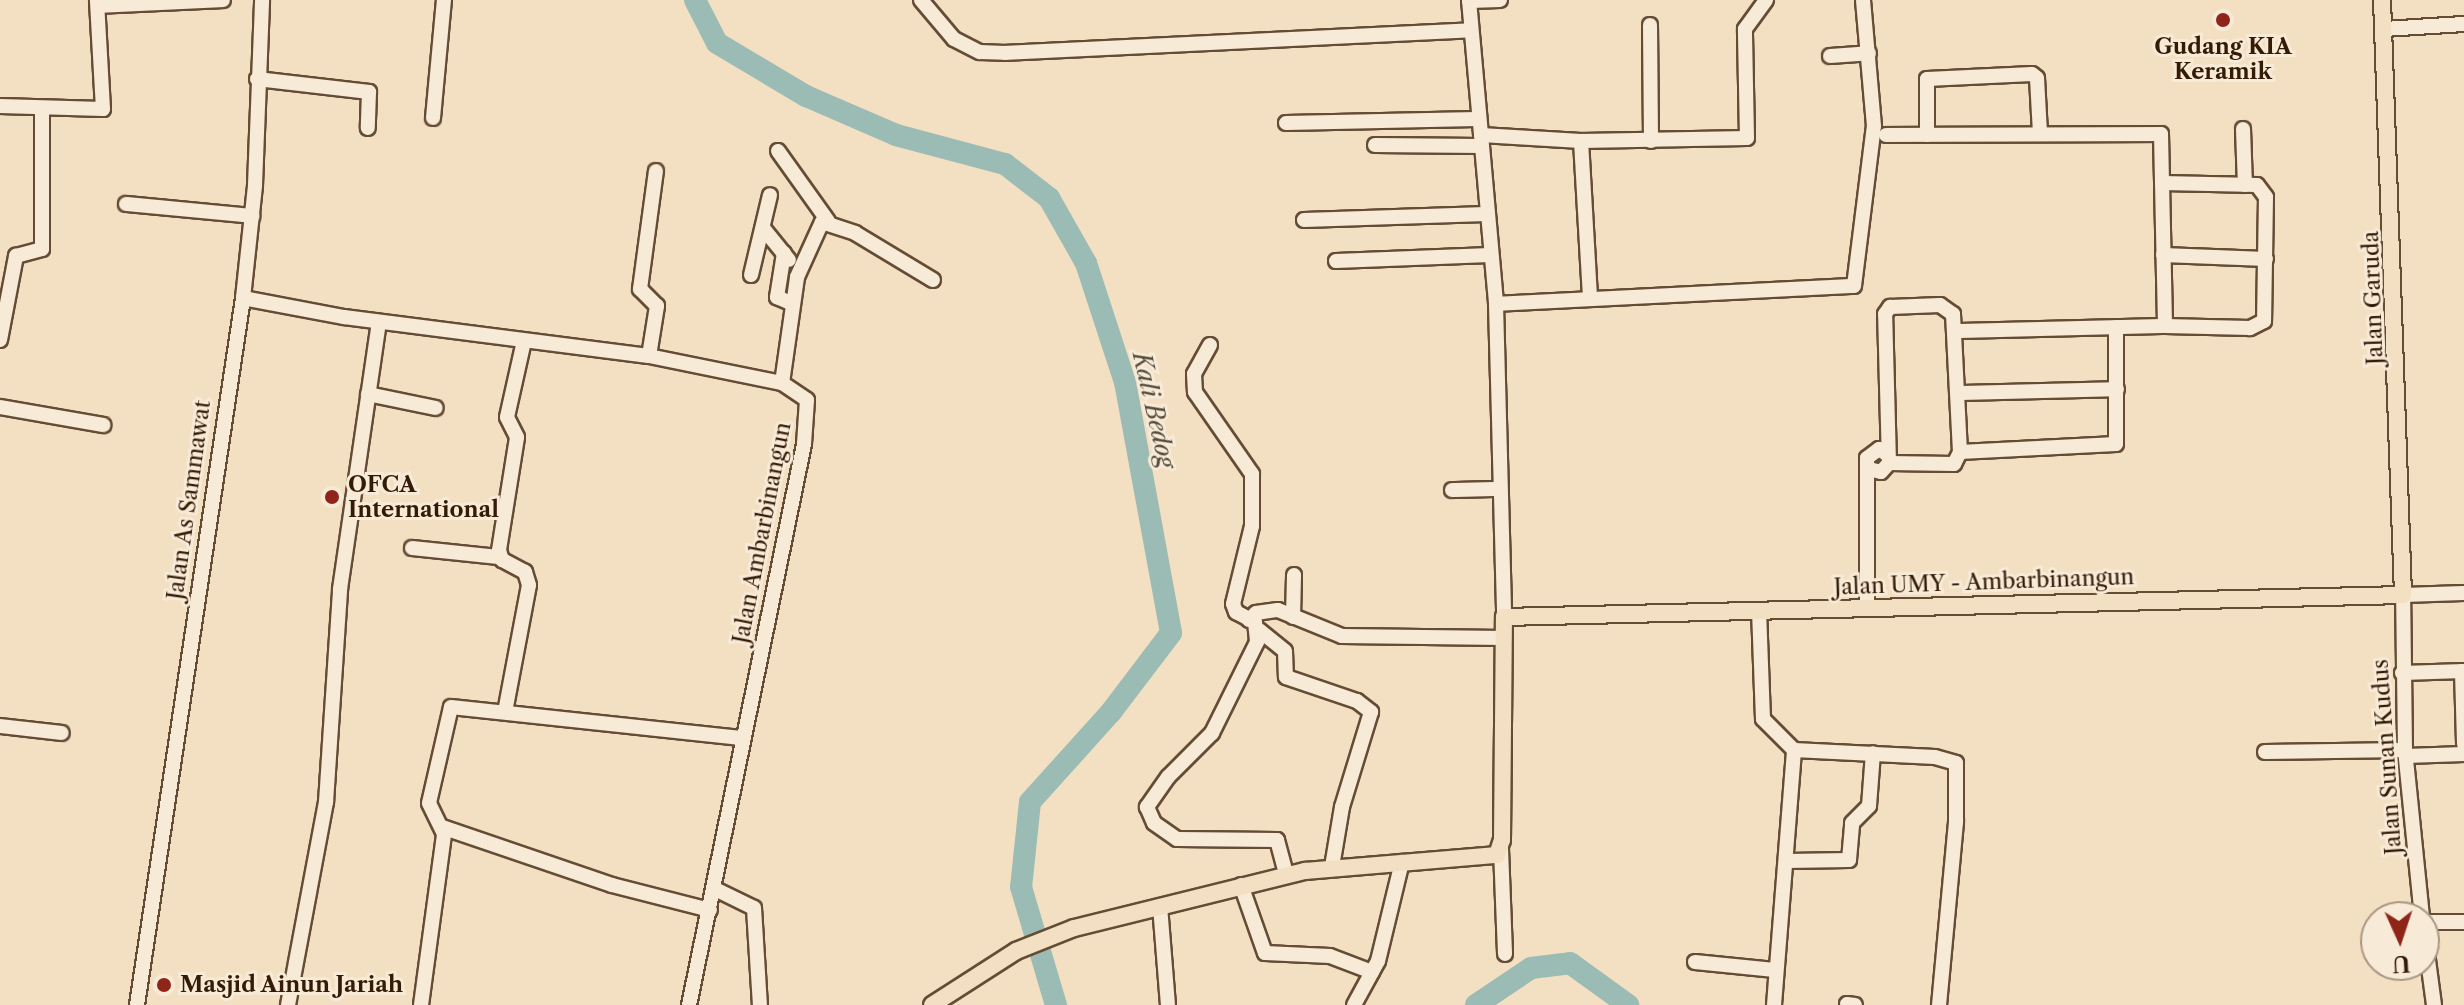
<!DOCTYPE html>
<style>
body{margin:0}
#map{position:relative;width:2464px;height:1005px;overflow:hidden;background:#f3dfc2;font-family:"Libre Caslon Text",serif}
div>[style]{position:absolute}
.river>*{height:22px;margin:-11px;padding:0 11px;transform-origin:11px;border-radius:11px;background:#9bbcb5}
.roads{filter:drop-shadow(2px 0 #644c35) drop-shadow(-2px 0 #644c35) drop-shadow(0 2px #644c35) drop-shadow(0 -2px #644c35)}
.minor>*{height:14px;margin:-7px;padding:0 7px;transform-origin:7px;border-radius:7px;background:#f7ead7}
.major>*{height:16px;margin:-8px;padding:0 8px;transform-origin:8px;border-radius:8px;background:#f3dfc2}
.dots>*{width:22px;height:22px;translate:-50% -50%;box-sizing:border-box;border:4px solid #f7ead7;border-radius:50%}
span{translate:-50% -50%;white-space:nowrap;text-align:center;line-height:1.15;-webkit-text-stroke:6px #f7ead7;paint-order:stroke}
.poi-label{font-size:22px;color:#341b06;font-weight:700}
.left{translate:0 -50%;text-align:left}
.street-label{font-size:22px;color:#341b06}
.water-label{font-size:24px;color:#534b3b;font-style:italic}
.north{position:absolute;left:2360px;top:901px;width:80px;height:80px;box-sizing:border-box;background:#f7ead7;border:2px solid #a99783;border-radius:50%;rotate:177deg;font-size:22px;font-weight:700;line-height:32px;text-align:center;color:#341b06}
.north::after{content:'';display:block;margin:auto;width:28px;height:36px;background:#8f2418;clip-path:polygon(50% 0,100% 100%,50% 72%,0 100%)}
</style>
<div id="map">
<div class="river">
<div style="left:695px;top:0;width:48px;rotate:62.9deg"></div>
<div style="left:717px;top:43px;width:104px;rotate:30.8deg"></div>
<div style="left:806px;top:96px;width:98px;rotate:23.4deg"></div>
<div style="left:896px;top:135px;width:113px;rotate:14.9deg"></div>
<div style="left:1005px;top:164px;width:56px;rotate:37.7deg"></div>
<div style="left:1049px;top:198px;width:75px;rotate:60.4deg"></div>
<div style="left:1086px;top:263px;width:125px;rotate:71.9deg"></div>
<div style="left:1125px;top:382px;width:255px;rotate:79.6deg"></div>
<div style="left:1171px;top:633px;width:99px;rotate:127.2deg"></div>
<div style="left:1111px;top:712px;width:121px;rotate:132deg"></div>
<div style="left:1030px;top:802px;width:85px;rotate:96deg"></div>
<div style="left:1021px;top:887px;width:123px;rotate:73.5deg"></div>
<div style="left:1476px;top:1005px;width:66px;rotate:-33.9deg"></div>
<div style="left:1531px;top:968px;width:39px;rotate:-7deg"></div>
<div style="left:1570px;top:963px;width:72px;rotate:35.9deg"></div>
</div>
<div class="roads">
<div class="minor">
<div style="left:921px;top:0;width:51px;rotate:49.8deg"></div>
<div style="left:954px;top:39px;width:29px;rotate:27deg"></div>
<div style="left:980px;top:52px;width:25px;rotate:2deg"></div>
<div style="left:1005px;top:53px;width:465px;rotate:-2.8deg"></div>
<div style="left:1469px;top:0;width:305px;rotate:84.9deg"></div>
<div style="left:1496px;top:304px;width:313px;rotate:88.5deg"></div>
<div style="left:1469px;top:1px;width:31px;rotate:-2deg"></div>
<div style="left:98px;top:6px;width:125px;rotate:-2.7deg"></div>
<div style="left:1650px;top:25px;width:116px;rotate:89.5deg"></div>
<div style="left:2384px;top:29px;width:80px;rotate:-3.6deg"></div>
<div style="left:1830px;top:56px;width:39px;rotate:-4deg"></div>
<div style="left:257px;top:79px;width:113px;rotate:6.6deg"></div>
<div style="left:369px;top:92px;width:36px;rotate:92deg"></div>
<div style="left:0;top:106px;width:103px;rotate:1.7deg"></div>
<div style="left:103px;top:109px;width:109px;rotate:-93.2deg"></div>
<div style="left:433px;top:118px;width:119px;rotate:-84.7deg"></div>
<div style="left:1286px;top:123px;width:191px;rotate:-1.2deg"></div>
<div style="left:2243px;top:129px;width:56px;rotate:88deg"></div>
<div style="left:1481px;top:135px;width:100px;rotate:3.4deg"></div>
<div style="left:1581px;top:141px;width:166px;rotate:-1deg"></div>
<div style="left:1747px;top:138px;width:109px;rotate:-91.1deg"></div>
<div style="left:1745px;top:29px;width:36px;rotate:-54deg"></div>
<div style="left:1886px;top:135px;width:275px;rotate:-0.2deg"></div>
<div style="left:2161px;top:134px;width:192px;rotate:88.8deg"></div>
<div style="left:2165px;top:326px;width:209px;rotate:178.6deg"></div>
<div style="left:1927px;top:135px;width:56px;rotate:-90deg"></div>
<div style="left:1927px;top:79px;width:105px;rotate:-2.7deg"></div>
<div style="left:2032px;top:74px;width:6px;rotate:39deg"></div>
<div style="left:2037px;top:78px;width:55px;rotate:86.9deg"></div>
<div style="left:1581px;top:141px;width:158px;rotate:86.7deg"></div>
<div style="left:1375px;top:145px;width:106px;rotate:0.5deg"></div>
<div style="left:778px;top:151px;width:86px;rotate:54.5deg"></div>
<div style="left:2162px;top:183px;width:95px;rotate:1.2deg"></div>
<div style="left:2257px;top:185px;width:15px;rotate:53deg"></div>
<div style="left:2266px;top:197px;width:124px;rotate:90.9deg"></div>
<div style="left:2264px;top:321px;width:16px;rotate:153deg"></div>
<div style="left:2250px;top:328px;width:85px;rotate:-178.7deg"></div>
<div style="left:126px;top:204px;width:127px;rotate:5.4deg"></div>
<div style="left:1304px;top:220px;width:182px;rotate:-1.9deg"></div>
<div style="left:763px;top:228px;width:41px;rotate:50.9deg"></div>
<div style="left:784px;top:253px;width:45px;rotate:99deg"></div>
<div style="left:777px;top:297px;width:17px;rotate:24deg"></div>
<div style="left:2163px;top:255px;width:103px;rotate:2.2deg"></div>
<div style="left:1336px;top:261px;width:154px;rotate:-2.2deg"></div>
<div style="left:751px;top:275px;width:82px;rotate:-76.6deg"></div>
<div style="left:243px;top:298px;width:103px;rotate:10.7deg"></div>
<div style="left:344px;top:317px;width:307px;rotate:7.3deg"></div>
<div style="left:649px;top:356px;width:136px;rotate:11.5deg"></div>
<div style="left:782px;top:383px;width:30px;rotate:34deg"></div>
<div style="left:807px;top:400px;width:44px;rotate:93.9deg"></div>
<div style="left:804px;top:444px;width:573px;rotate:101.58deg"></div>
<div style="left:1496px;top:304px;width:358px;rotate:-2.9deg"></div>
<div style="left:1854px;top:286px;width:161px;rotate:-82.9deg"></div>
<div style="left:1874px;top:126px;width:126px;rotate:-95deg"></div>
<div style="left:0;top:340px;width:86px;rotate:-79.2deg"></div>
<div style="left:16px;top:256px;width:27px;rotate:-15deg"></div>
<div style="left:42px;top:249px;width:141px;rotate:-90deg"></div>
<div style="left:1210px;top:345px;width:33px;rotate:119deg"></div>
<div style="left:1194px;top:374px;width:18px;rotate:87deg"></div>
<div style="left:1195px;top:392px;width:100px;rotate:55.2deg"></div>
<div style="left:1252px;top:474px;width:52px;rotate:90deg"></div>
<div style="left:1252px;top:526px;width:80px;rotate:103.7deg"></div>
<div style="left:1233px;top:604px;width:9px;rotate:69deg"></div>
<div style="left:1236px;top:612px;width:21px;rotate:28deg"></div>
<div style="left:1255px;top:622px;width:20px;rotate:84deg"></div>
<div style="left:1257px;top:642px;width:102px;rotate:116.3deg"></div>
<div style="left:1212px;top:733px;width:62px;rotate:135deg"></div>
<div style="left:1168px;top:777px;width:37px;rotate:125deg"></div>
<div style="left:1147px;top:807px;width:17px;rotate:66deg"></div>
<div style="left:1154px;top:823px;width:28px;rotate:35deg"></div>
<div style="left:1177px;top:839px;width:100px;rotate:0.6deg"></div>
<div style="left:1277px;top:840px;width:35px;rotate:75deg"></div>
<div style="left:649px;top:356px;width:51px;rotate:-80.9deg"></div>
<div style="left:657px;top:306px;width:24px;rotate:-135deg"></div>
<div style="left:640px;top:289px;width:119px;rotate:-82.3deg"></div>
<div style="left:782px;top:383px;width:107px;rotate:-81.9deg"></div>
<div style="left:797px;top:277px;width:60px;rotate:-65.6deg"></div>
<div style="left:822px;top:222px;width:35px;rotate:18deg"></div>
<div style="left:855px;top:233px;width:91px;rotate:31.1deg"></div>
<div style="left:1958px;top:393px;width:159px;rotate:-1.4deg"></div>
<div style="left:368px;top:394px;width:69px;rotate:11.6deg"></div>
<div style="left:0;top:407px;width:105px;rotate:9.9deg"></div>
<div style="left:1889px;top:463px;width:65px;rotate:0.9deg"></div>
<div style="left:1954px;top:464px;width:13px;rotate:-63deg"></div>
<div style="left:1960px;top:452px;width:156px;rotate:-2.9deg"></div>
<div style="left:2116px;top:444px;width:117px;rotate:-90deg"></div>
<div style="left:1869px;top:469px;width:12px;rotate:14deg"></div>
<div style="left:1881px;top:472px;width:12px;rotate:-48deg"></div>
<div style="left:1889px;top:463px;width:149px;rotate:-91.5deg"></div>
<div style="left:1885px;top:314px;width:9px;rotate:-54deg"></div>
<div style="left:1890px;top:307px;width:50px;rotate:-2.3deg"></div>
<div style="left:1940px;top:305px;width:16px;rotate:35deg"></div>
<div style="left:1953px;top:314px;width:138px;rotate:87.1deg"></div>
<div style="left:1452px;top:490px;width:45px;rotate:-1.3deg"></div>
<div style="left:412px;top:548px;width:87px;rotate:5.9deg"></div>
<div style="left:1867px;top:607px;width:149px;rotate:-90deg"></div>
<div style="left:1867px;top:458px;width:15px;rotate:-37deg"></div>
<div style="left:1879px;top:449px;width:11px;rotate:34deg"></div>
<div style="left:1759px;top:610px;width:109px;rotate:87.9deg"></div>
<div style="left:1763px;top:719px;width:44px;rotate:45deg"></div>
<div style="left:1794px;top:750px;width:141px;rotate:2.8deg"></div>
<div style="left:1935px;top:757px;width:22px;rotate:16deg"></div>
<div style="left:1956px;top:763px;width:59px;rotate:90deg"></div>
<div style="left:1956px;top:822px;width:184px;rotate:95.3deg"></div>
<div style="left:1293px;top:617px;width:42px;rotate:-88.6deg"></div>
<div style="left:1249px;top:620px;width:10px;rotate:-45deg"></div>
<div style="left:1256px;top:613px;width:22px;rotate:-8deg"></div>
<div style="left:1278px;top:610px;width:69px;rotate:22.1deg"></div>
<div style="left:1342px;top:636px;width:162px;rotate:0.7deg"></div>
<div style="left:1259px;top:630px;width:33px;rotate:39deg"></div>
<div style="left:1285px;top:651px;width:26px;rotate:88deg"></div>
<div style="left:1286px;top:677px;width:75px;rotate:18.7deg"></div>
<div style="left:1357px;top:701px;width:18px;rotate:38deg"></div>
<div style="left:1371px;top:712px;width:99px;rotate:107deg"></div>
<div style="left:1342px;top:807px;width:61px;rotate:99.5deg"></div>
<div style="left:2462px;top:671px;width:73px;rotate:88.4deg"></div>
<div style="left:2402px;top:673px;width:62px;rotate:-1.8deg"></div>
<div style="left:505px;top:712px;width:129px;rotate:-79.3deg"></div>
<div style="left:529px;top:585px;width:14px;rotate:-107deg"></div>
<div style="left:525px;top:572px;width:26px;rotate:-152deg"></div>
<div style="left:502px;top:560px;width:10px;rotate:-107deg"></div>
<div style="left:499px;top:550px;width:114px;rotate:-80.9deg"></div>
<div style="left:517px;top:437px;width:22px;rotate:-117deg"></div>
<div style="left:507px;top:417px;width:78px;rotate:-77.4deg"></div>
<div style="left:0;top:726px;width:62px;rotate:6.4deg"></div>
<div style="left:2265px;top:752px;width:140px;rotate:-0.8deg"></div>
<div style="left:2406px;top:756px;width:58px;rotate:-2deg"></div>
<div style="left:442px;top:827px;width:180px;rotate:18.8deg"></div>
<div style="left:612px;top:885px;width:101px;rotate:14.3deg"></div>
<div style="left:1501px;top:849px;width:105px;rotate:87.8deg"></div>
<div style="left:1787px;top:861px;width:62px;rotate:-0.9deg"></div>
<div style="left:1849px;top:860px;width:37px;rotate:-85deg"></div>
<div style="left:1852px;top:823px;width:24px;rotate:-45deg"></div>
<div style="left:1869px;top:806px;width:53px;rotate:-85.7deg"></div>
<div style="left:1241px;top:885px;width:72px;rotate:70.6deg"></div>
<div style="left:1265px;top:953px;width:65px;rotate:2.6deg"></div>
<div style="left:1330px;top:956px;width:45px;rotate:20.9deg"></div>
<div style="left:715px;top:889px;width:43px;rotate:26deg"></div>
<div style="left:754px;top:908px;width:97px;rotate:86.5deg"></div>
<div style="left:1160px;top:906px;width:99px;rotate:85.4deg"></div>
<div style="left:2422px;top:917px;width:168px;rotate:-95.8deg"></div>
<div style="left:2405px;top:750px;width:155px;rotate:-90.7deg"></div>
<div style="left:2403px;top:595px;width:61px;rotate:-1.9deg"></div>
<div style="left:2424px;top:922px;width:40px"></div>
<div style="left:2424px;top:930px;width:76px;rotate:82.4deg"></div>
<div style="left:1695px;top:962px;width:80px;rotate:5.7deg"></div>
<div style="left:1847px;top:1004px;width:8px;rotate:7deg"></div>
<div style="left:137px;top:1005px;width:715px;rotate:-81.47deg"></div>
<div style="left:243px;top:298px;width:114px;rotate:-83.9deg"></div>
<div style="left:255px;top:185px;width:185px;rotate:-87.8deg"></div>
<div style="left:288px;top:1005px;width:207px;rotate:-79.4deg"></div>
<div style="left:326px;top:802px;width:213px;rotate:-86.2deg"></div>
<div style="left:340px;top:589px;width:270px;rotate:-81.7deg"></div>
<div style="left:421px;top:1005px;width:173px;rotate:-82.3deg"></div>
<div style="left:444px;top:834px;width:34px;rotate:-116deg"></div>
<div style="left:429px;top:803px;width:98px;rotate:-77.1deg"></div>
<div style="left:451px;top:707px;width:294px;rotate:6.1deg"></div>
<div style="left:1354px;top:1005px;width:50px;rotate:-61.4deg"></div>
<div style="left:1378px;top:961px;width:102px;rotate:-76.4deg"></div>
<div style="left:1774px;top:1005px;width:256px;rotate:-85.5deg"></div>
</div>
<div class="major">
<div style="left:932px;top:1005px;width:100px;rotate:-32.7deg"></div>
<div style="left:1016px;top:951px;width:62px;rotate:-21.6deg"></div>
<div style="left:1074px;top:928px;width:238px;rotate:-13.9deg"></div>
<div style="left:1305px;top:871px;width:193px;rotate:-4.8deg"></div>
<div style="left:1497px;top:855px;width:16px;rotate:-72deg"></div>
<div style="left:1502px;top:840px;width:223px;rotate:-89.5deg"></div>
<div style="left:1504px;top:617px;width:899px;rotate:-1.4deg"></div>
<div style="left:2403px;top:595px;width:595px;rotate:-92.02deg"></div>
</div>
</div>
<div class="dots">
<div style="left:2223px;top:20px;background:#8f2418"></div>
<div style="left:332px;top:497px;background:#8f2418"></div>
<div style="left:164px;top:985px;background:#8f2418"></div>
</div>
<div class="poi-label">
<span style="left:2223px;top:59px">Gudang KIA<br>Keramik</span>
<span class="left" style="left:348px;top:497px">OFCA<br>International</span>
<span class="left" style="left:180px;top:985px">Masjid Ainun Jariah</span>
</div>
<div class="street-label">
<span style="left:2373px;top:298px;rotate:-92deg">Jalan Garuda</span>
<span style="left:189px;top:500px;rotate:-82deg">Jalan As Sammawat</span>
<span style="left:762px;top:533px;rotate:-79deg">Jalan Ambarbinangun</span>
<span style="left:1984px;top:582px;rotate:-2deg">Jalan UMY - Ambarbinangun</span>
<span style="left:2387px;top:757px;rotate:-94deg">Jalan Sunan Kudus</span>
</div>
<div class="water-label">
<span style="left:1154px;top:410px;rotate:77deg">Kali Bedog</span>
</div>
<div class="north">U</div>
</div>
